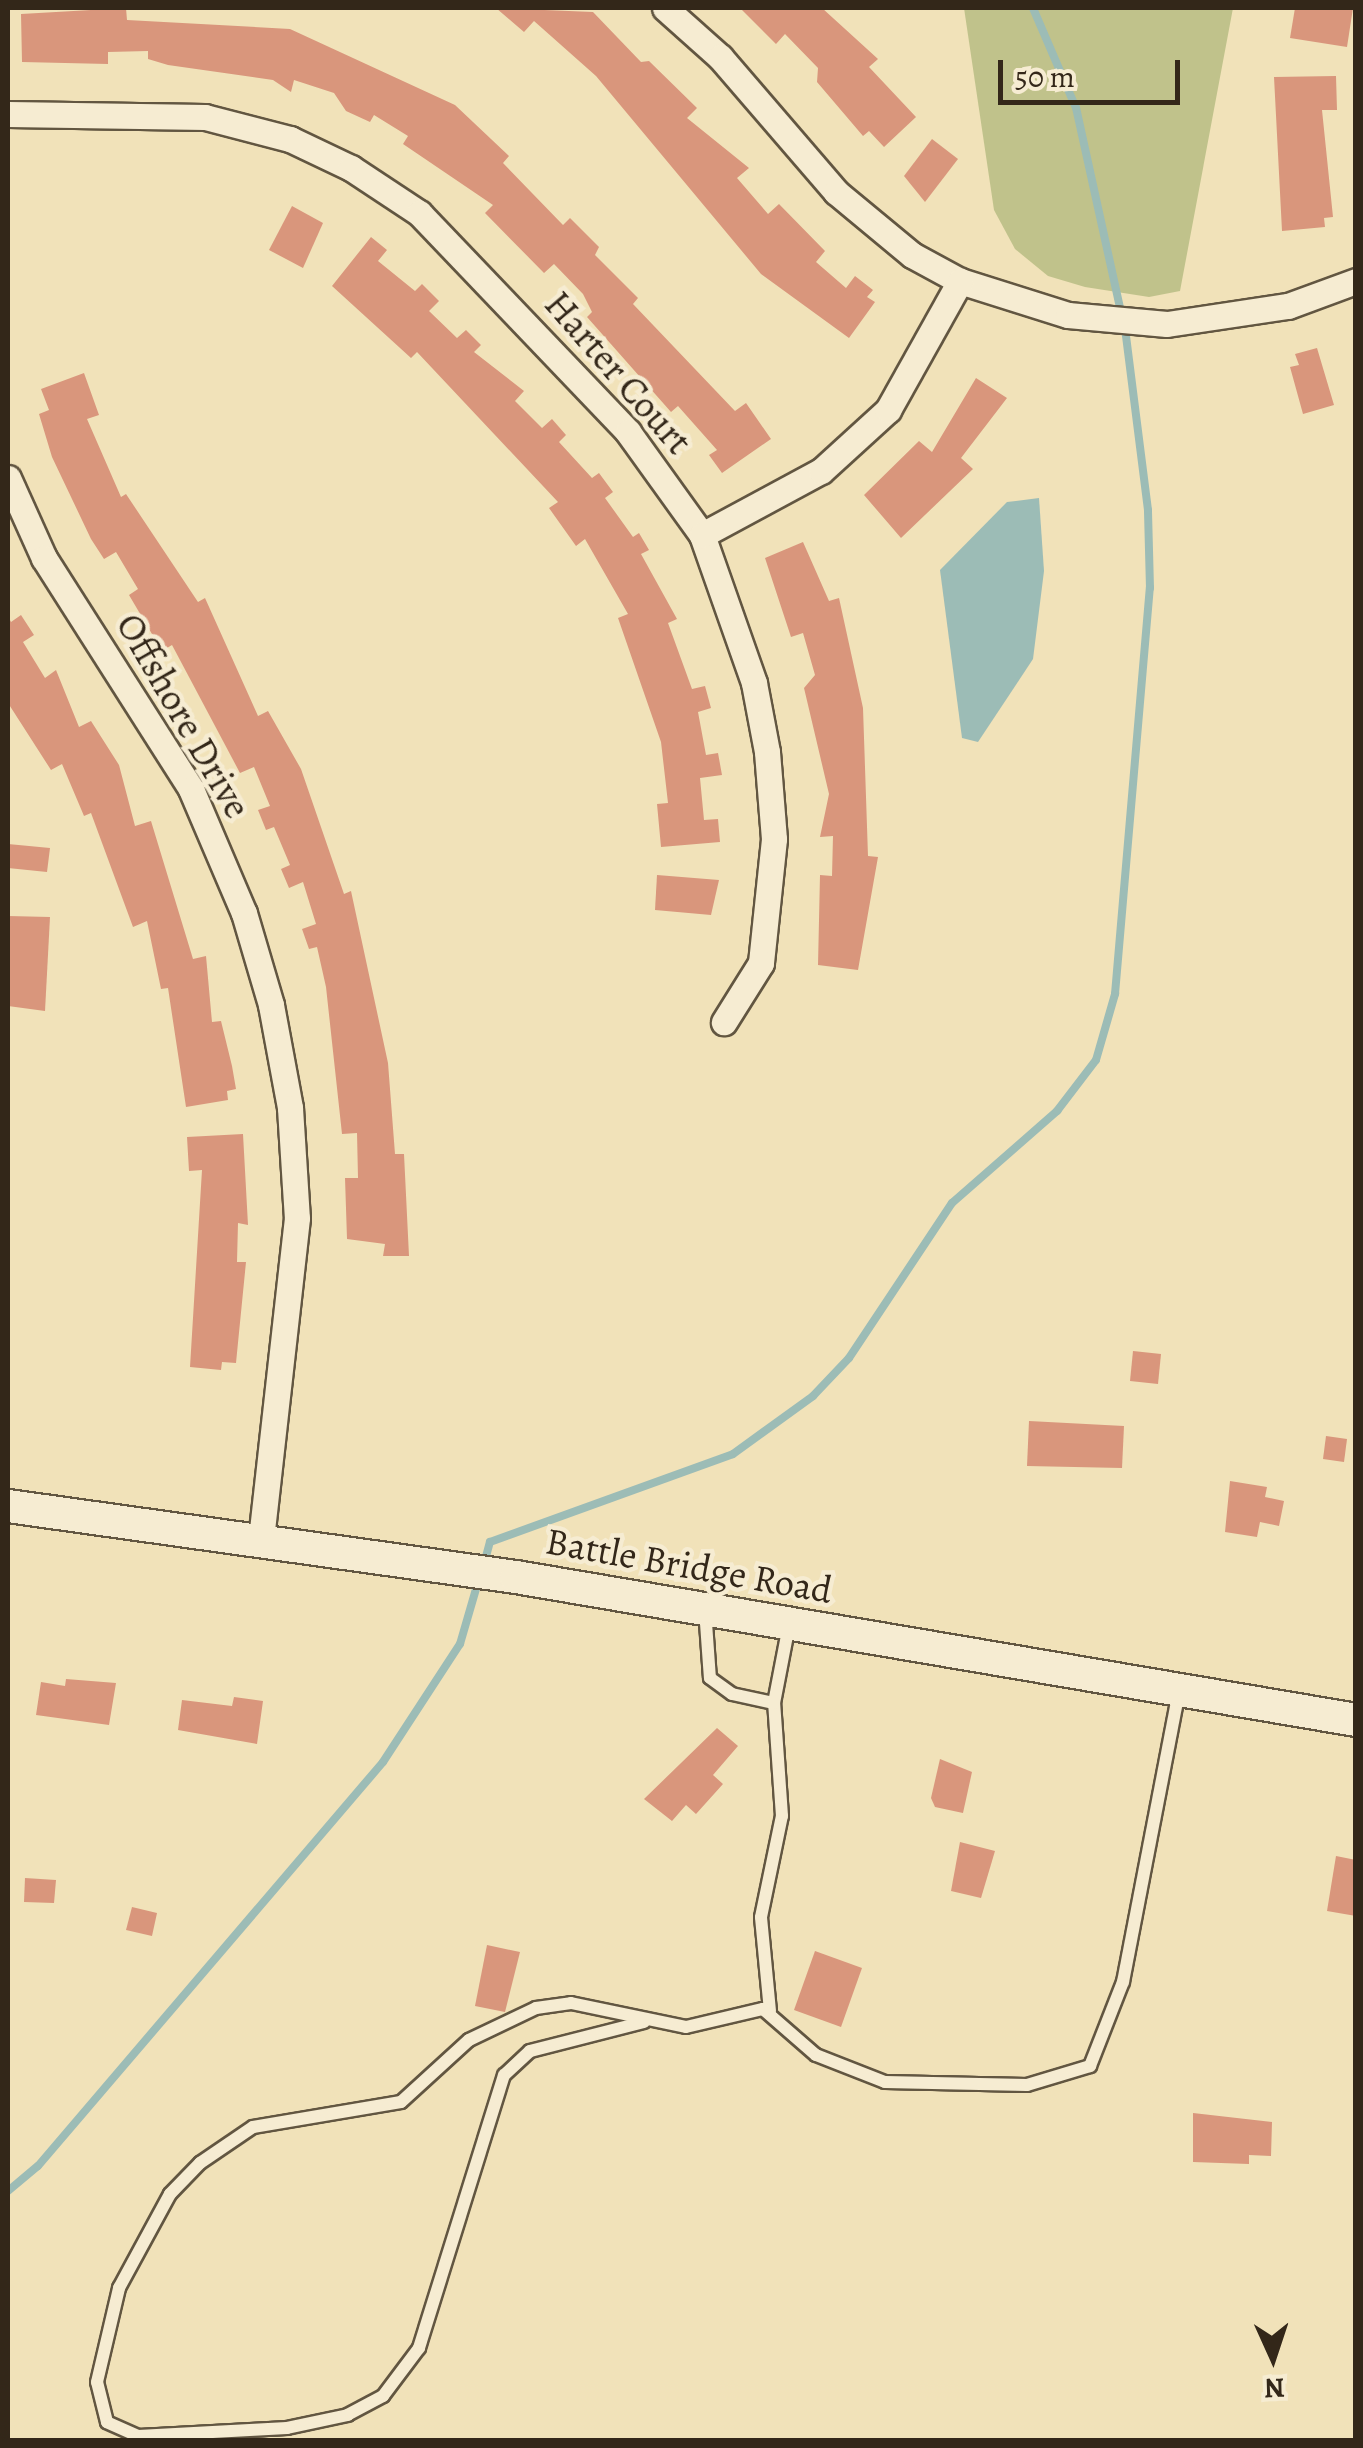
<!DOCTYPE html>
<style>
body{margin:0}
#map{position:relative;width:1363px;height:2448px;overflow:hidden;background:#f1e2b9;font-family:Alegreya,serif}
div>[style]{position:absolute}
.green>*{inset:0;background:#c0c28b}
.water>*{inset:0;background:#9cbcb6}
.stream>*{height:8px;margin:-4px;padding:0 4px;transform-origin:4px;border-radius:4px;background:#9cbcb6}
.building>*{inset:0;background:#d9967c}
.roads{filter:drop-shadow(2px 0 #625641) drop-shadow(-2px 0 #625641) drop-shadow(0 2px #625641) drop-shadow(0 -2px #625641)}
.service>*{height:12px;margin:-6px;padding:0 6px;transform-origin:6px;border-radius:6px;background:#f6ecd2}
.minor>*{height:25px;margin:-12.5px;padding:0 12.5px;transform-origin:12.5px;border-radius:12.5px;background:#f6ecd2}
.tertiary>*{height:32px;margin:-16px;padding:0 16px;transform-origin:16px;border-radius:16px;background:#f6ecd2}
span{translate:-50% -50%;white-space:nowrap;text-align:center;line-height:1.15;-webkit-text-stroke:9px #f6ecd2;paint-order:stroke}
.street-label{font-size:38px;color:#332719}
.frame{position:absolute;inset:0;border:10px solid #332719;pointer-events:none}
.north{position:absolute;left:1223px;top:2308px;width:100px;height:100px;-webkit-text-stroke:8px #f6ecd2;paint-order:stroke;rotate:177deg;font-size:28px;font-weight:700;line-height:40px;text-align:center;color:#332719}
.north::after{content:'';display:block;margin:auto;width:35px;height:45px;background:#332719;clip-path:polygon(50% 0,100% 100%,50% 72%,0 100%)}
.scale{position:absolute;left:998px;top:60px;width:182px;height:45px;box-sizing:border-box;border:5px solid #332719;border-top:0;padding-left:12px;font-size:30px;line-height:35px;white-space:nowrap;color:#332719;-webkit-text-stroke:8px #f6ecd2;paint-order:stroke}
</style>
<div id="map">
<div class="green">
<div style="clip-path:polygon(964px 8px,1233px 8px,1180px 291px,1149px 297px,1085px 287px,1048px 276px,1015px 249px,994px 210px)"></div>
</div>
<div class="water">
<div style="clip-path:polygon(1039px 498px,1044px 571px,1033px 659px,978px 742px,962px 738px,940px 570px,1007px 502px)"></div>
</div>
<div class="stream">
<div style="left:484px;top:1564px;width:23px;rotate:-75deg"></div>
<div style="left:490px;top:1542px;width:258px;rotate:-19.9deg"></div>
<div style="left:733px;top:1454px;width:99px;rotate:-35.9deg"></div>
<div style="left:813px;top:1396px;width:52px;rotate:-46.5deg"></div>
<div style="left:849px;top:1358px;width:186px;rotate:-56.4deg"></div>
<div style="left:952px;top:1203px;width:140px;rotate:-41.2deg"></div>
<div style="left:1057px;top:1111px;width:64px;rotate:-52.6deg"></div>
<div style="left:1096px;top:1060px;width:69px;rotate:-73.9deg"></div>
<div style="left:1115px;top:994px;width:408px;rotate:-85.1deg"></div>
<div style="left:1150px;top:588px;width:78px;rotate:-91.5deg"></div>
<div style="left:1148px;top:510px;width:176px;rotate:-97.2deg"></div>
<div style="left:1126px;top:335px;width:232px;rotate:-102.4deg"></div>
<div style="left:1076px;top:108px;width:109px;rotate:-113.3deg"></div>
<div style="left:8px;top:2191px;width:39px;rotate:-40deg"></div>
<div style="left:38px;top:2166px;width:531px;rotate:-49.5deg"></div>
<div style="left:383px;top:1762px;width:141px;rotate:-56.9deg"></div>
<div style="left:460px;top:1644px;width:65px;rotate:-73.8deg"></div>
</div>
<div class="building">
<div style="clip-path:polygon(126px 8px,127px 20px,290px 29px,455px 105px,509px 156px,503px 163px,563px 225px,570px 218px,599px 247px,595px 255px,638px 298px,633px 304px,735px 411px,746px 403px,771px 439px,722px 473px,709px 455px,717px 450px,678px 406px,671px 412px,587px 317px,592px 312px,583px 294px,554px 264px,544px 273px,485px 213px,493px 205px,403px 144px,408px 136px,374px 115px,370px 122px,346px 111px,334px 93px,294px 80px,291px 92px,273px 80px,168px 65px,148px 59px,148px 51px,108px 52px,108px 64px,22px 62px,21px 14px)"></div>
<div style="clip-path:polygon(496px 8px,593px 12px,641px 62px,649px 61px,697px 108px,687px 118px,749px 168px,737px 178px,768px 214px,779px 204px,825px 251px,816px 262px,846px 288px,855px 276px,873px 290px,867px 297px,875px 302px,849px 338px,761px 274px,596px 76px,534px 21px,524px 32px)"></div>
<div style="clip-path:polygon(740px 8px,822px 8px,878px 59px,869px 67px,916px 117px,884px 147px,869px 131px,863px 136px,817px 82px,818px 68px,785px 34px,776px 44px)"></div>
<div style="clip-path:polygon(1295px 8px,1353px 8px,1347px 47px,1290px 38px)"></div>
<div style="clip-path:polygon(1336px 76px,1337px 110px,1322px 110px,1333px 217px,1324px 218px,1325px 227px,1282px 231px,1274px 77px)"></div>
<div style="clip-path:polygon(932px 139px,958px 159px,925px 202px,904px 176px)"></div>
<div style="clip-path:polygon(292px 206px,323px 223px,303px 268px,269px 250px)"></div>
<div style="clip-path:polygon(371px 237px,387px 250px,378px 261px,415px 291px,422px 284px,439px 301px,429px 311px,457px 338px,466px 330px,481px 345px,474px 352px,524px 391px,515px 401px,542px 428px,552px 419px,566px 435px,559px 442px,592px 478px,599px 473px,613px 492px,605px 498px,633px 537px,639px 533px,649px 550px,641px 554px,677px 619px,668px 623px,692px 689px,705px 686px,711px 708px,698px 712px,706px 755px,718px 753px,722px 775px,700px 778px,704px 820px,718px 819px,720px 842px,661px 847px,657px 804px,668px 803px,661px 742px,618px 618px,628px 614px,585px 539px,576px 546px,549px 508px,558px 502px,417px 352px,411px 358px,332px 286px)"></div>
<div style="clip-path:polygon(1317px 348px,1334px 405px,1303px 414px,1290px 367px,1299px 365px,1295px 354px)"></div>
<div style="clip-path:polygon(84px 373px,99px 415px,87px 419px,121px 497px,126px 494px,198px 602px,205px 598px,258px 716px,268px 711px,301px 769px,344px 894px,351px 891px,388px 1063px,395px 1154px,404px 1154px,409px 1256px,383px 1256px,385px 1244px,347px 1239px,345px 1178px,358px 1178px,357px 1133px,342px 1134px,326px 987px,317px 947px,309px 949px,302px 929px,316px 924px,303px 882px,289px 888px,281px 869px,290px 865px,274px 827px,266px 830px,258px 810px,270px 806px,254px 767px,240px 773px,172px 645px,162px 651px,129px 595px,138px 589px,116px 552px,104px 559px,91px 539px,52px 457px,39px 414px,49px 410px,41px 389px)"></div>
<div style="clip-path:polygon(976px 378px,1007px 398px,961px 458px,973px 469px,901px 538px,864px 495px,919px 441px,932px 452px)"></div>
<div style="clip-path:polygon(803px 542px,829px 601px,839px 598px,863px 708px,868px 856px,878px 857px,858px 970px,818px 965px,820px 875px,832px 876px,833px 836px,820px 837px,829px 794px,804px 688px,815px 675px,803px 633px,791px 637px,765px 558px)"></div>
<div style="clip-path:polygon(21px 615px,34px 635px,23px 642px,45px 678px,56px 670px,79px 727px,91px 721px,119px 765px,135px 826px,151px 821px,193px 959px,206px 956px,212px 1022px,221px 1021px,232px 1066px,236px 1089px,227px 1091px,228px 1100px,186px 1107px,168px 988px,161px 989px,147px 921px,133px 927px,91px 813px,84px 816px,62px 764px,51px 770px,8px 703px,8px 616px,11px 622px)"></div>
<div style="clip-path:polygon(8px 844px,50px 848px,47px 872px,8px 868px)"></div>
<div style="clip-path:polygon(657px 875px,719px 880px,711px 915px,655px 910px)"></div>
<div style="clip-path:polygon(8px 916px,50px 917px,45px 1011px,8px 1006px)"></div>
<div style="clip-path:polygon(243px 1134px,248px 1225px,238px 1223px,237px 1262px,246px 1262px,236px 1363px,222px 1362px,221px 1370px,190px 1367px,202px 1170px,189px 1171px,187px 1137px)"></div>
<div style="clip-path:polygon(1133px 1351px,1161px 1354px,1158px 1384px,1130px 1381px)"></div>
<div style="clip-path:polygon(1029px 1421px,1124px 1426px,1122px 1468px,1027px 1466px)"></div>
<div style="clip-path:polygon(1326px 1436px,1347px 1439px,1344px 1462px,1323px 1459px)"></div>
<div style="clip-path:polygon(1230px 1481px,1267px 1487px,1265px 1497px,1284px 1501px,1279px 1526px,1260px 1522px,1257px 1537px,1225px 1532px)"></div>
<div style="clip-path:polygon(66px 1679px,116px 1683px,109px 1725px,36px 1715px,41px 1682px,65px 1686px)"></div>
<div style="clip-path:polygon(234px 1697px,263px 1701px,257px 1744px,178px 1730px,182px 1700px,232px 1706px)"></div>
<div style="clip-path:polygon(717px 1728px,738px 1746px,713px 1775px,723px 1784px,696px 1814px,686px 1805px,672px 1821px,644px 1799px)"></div>
<div style="clip-path:polygon(940px 1759px,972px 1772px,963px 1813px,935px 1807px,931px 1798px)"></div>
<div style="clip-path:polygon(960px 1842px,995px 1851px,981px 1898px,951px 1891px)"></div>
<div style="clip-path:polygon(1336px 1856px,1356px 1860px,1356px 1916px,1327px 1911px)"></div>
<div style="clip-path:polygon(25px 1878px,56px 1880px,54px 1903px,24px 1902px)"></div>
<div style="clip-path:polygon(132px 1907px,157px 1913px,152px 1936px,126px 1930px)"></div>
<div style="clip-path:polygon(487px 1945px,520px 1952px,505px 2012px,475px 2006px)"></div>
<div style="clip-path:polygon(815px 1951px,862px 1968px,841px 2027px,794px 2010px)"></div>
<div style="clip-path:polygon(1193px 2113px,1272px 2122px,1271px 2156px,1249px 2155px,1249px 2164px,1193px 2162px)"></div>
</div>
<div class="roads">
<div class="service">
<div style="left:705px;top:1609px;width:69px;rotate:85.9deg"></div>
<div style="left:710px;top:1678px;width:27px;rotate:36deg"></div>
<div style="left:732px;top:1694px;width:43px;rotate:12.1deg"></div>
<div style="left:770px;top:2011px;width:94px;rotate:-95.5deg"></div>
<div style="left:761px;top:1917px;width:103px;rotate:-78.3deg"></div>
<div style="left:782px;top:1816px;width:113px;rotate:-94deg"></div>
<div style="left:774px;top:1703px;width:79px;rotate:-79.1deg"></div>
<div style="left:644px;top:2022px;width:118px;rotate:165.7deg"></div>
<div style="left:530px;top:2051px;width:35px;rotate:137deg"></div>
<div style="left:504px;top:2075px;width:286px;rotate:107.3deg"></div>
<div style="left:419px;top:2348px;width:60px;rotate:126.9deg"></div>
<div style="left:383px;top:2396px;width:40px;rotate:152deg"></div>
<div style="left:348px;top:2415px;width:62px;rotate:168deg"></div>
<div style="left:287px;top:2428px;width:149px;rotate:176.9deg"></div>
<div style="left:138px;top:2436px;width:34px;rotate:-156deg"></div>
<div style="left:107px;top:2422px;width:41px;rotate:-104deg"></div>
<div style="left:97px;top:2382px;width:97px;rotate:-76.8deg"></div>
<div style="left:119px;top:2288px;width:107px;rotate:-61.5deg"></div>
<div style="left:170px;top:2194px;width:43px;rotate:-45.9deg"></div>
<div style="left:200px;top:2163px;width:64px;rotate:-34.2deg"></div>
<div style="left:253px;top:2127px;width:150px;rotate:-9.6deg"></div>
<div style="left:401px;top:2102px;width:92px;rotate:-42.4deg"></div>
<div style="left:469px;top:2040px;width:74px;rotate:-25.5deg"></div>
<div style="left:536px;top:2008px;width:35px;rotate:-8deg"></div>
<div style="left:571px;top:2003px;width:117px;rotate:11.8deg"></div>
<div style="left:686px;top:2027px;width:79px;rotate:-13.2deg"></div>
<div style="left:763px;top:2009px;width:70px;rotate:41deg"></div>
<div style="left:816px;top:2055px;width:74px;rotate:21.4deg"></div>
<div style="left:885px;top:2082px;width:142px;rotate:1.2deg"></div>
<div style="left:1027px;top:2085px;width:66px;rotate:-16.8deg"></div>
<div style="left:1090px;top:2066px;width:90px;rotate:-68.6deg"></div>
<div style="left:1123px;top:1982px;width:295px;rotate:-79.1deg"></div>
</div>
<div class="minor">
<div style="left:665px;top:8px;width:74px;rotate:41.7deg"></div>
<div style="left:720px;top:57px;width:178px;rotate:49.3deg"></div>
<div style="left:836px;top:192px;width:99px;rotate:39.7deg"></div>
<div style="left:912px;top:255px;width:55px;rotate:28.4deg"></div>
<div style="left:960px;top:281px;width:113px;rotate:17.5deg"></div>
<div style="left:1068px;top:315px;width:99px;rotate:5.2deg"></div>
<div style="left:1167px;top:324px;width:122px;rotate:-8.5deg"></div>
<div style="left:1288px;top:306px;width:72px;rotate:-20.2deg"></div>
<div style="left:8px;top:114px;width:197px;rotate:0.9deg"></div>
<div style="left:205px;top:117px;width:88px;rotate:14.5deg"></div>
<div style="left:290px;top:139px;width:68px;rotate:25.4deg"></div>
<div style="left:351px;top:168px;width:82px;rotate:33.5deg"></div>
<div style="left:419px;top:213px;width:303px;rotate:46.3deg"></div>
<div style="left:628px;top:432px;width:127px;rotate:54.3deg"></div>
<div style="left:702px;top:535px;width:157px;rotate:70.6deg"></div>
<div style="left:754px;top:683px;width:70px;rotate:79.3deg"></div>
<div style="left:767px;top:752px;width:87px;rotate:85.4deg"></div>
<div style="left:774px;top:839px;width:125px;rotate:96deg"></div>
<div style="left:761px;top:963px;width:70px;rotate:122.1deg"></div>
<div style="left:8px;top:478px;width:88px;rotate:65.8deg"></div>
<div style="left:44px;top:558px;width:274px;rotate:57.5deg"></div>
<div style="left:191px;top:789px;width:135px;rotate:66.9deg"></div>
<div style="left:244px;top:913px;width:96px;rotate:73.6deg"></div>
<div style="left:271px;top:1005px;width:105px;rotate:79.5deg"></div>
<div style="left:290px;top:1108px;width:110px;rotate:86.4deg"></div>
<div style="left:297px;top:1218px;width:322px;rotate:96.4deg"></div>
<div style="left:702px;top:535px;width:135px;rotate:-28.3deg"></div>
<div style="left:821px;top:471px;width:91px;rotate:-42.3deg"></div>
<div style="left:888px;top:410px;width:148px;rotate:-60.8deg"></div>
</div>
<div class="tertiary">
<div style="left:8px;top:1506px;width:513px;rotate:7.96deg"></div>
<div style="left:516px;top:1577px;width:852px;rotate:9.66deg"></div>
</div>
</div>
<div class="street-label">
<span style="left:618px;top:373px;rotate:49deg">Harter Court</span>
<span style="left:183px;top:716px;rotate:60deg">Offshore Drive</span>
<span style="left:689px;top:1566px;rotate:10deg">Battle Bridge Road</span>
</div>
<div class="frame"></div>
<div class="north">N</div>
<div class="scale">50 m</div>
</div>
